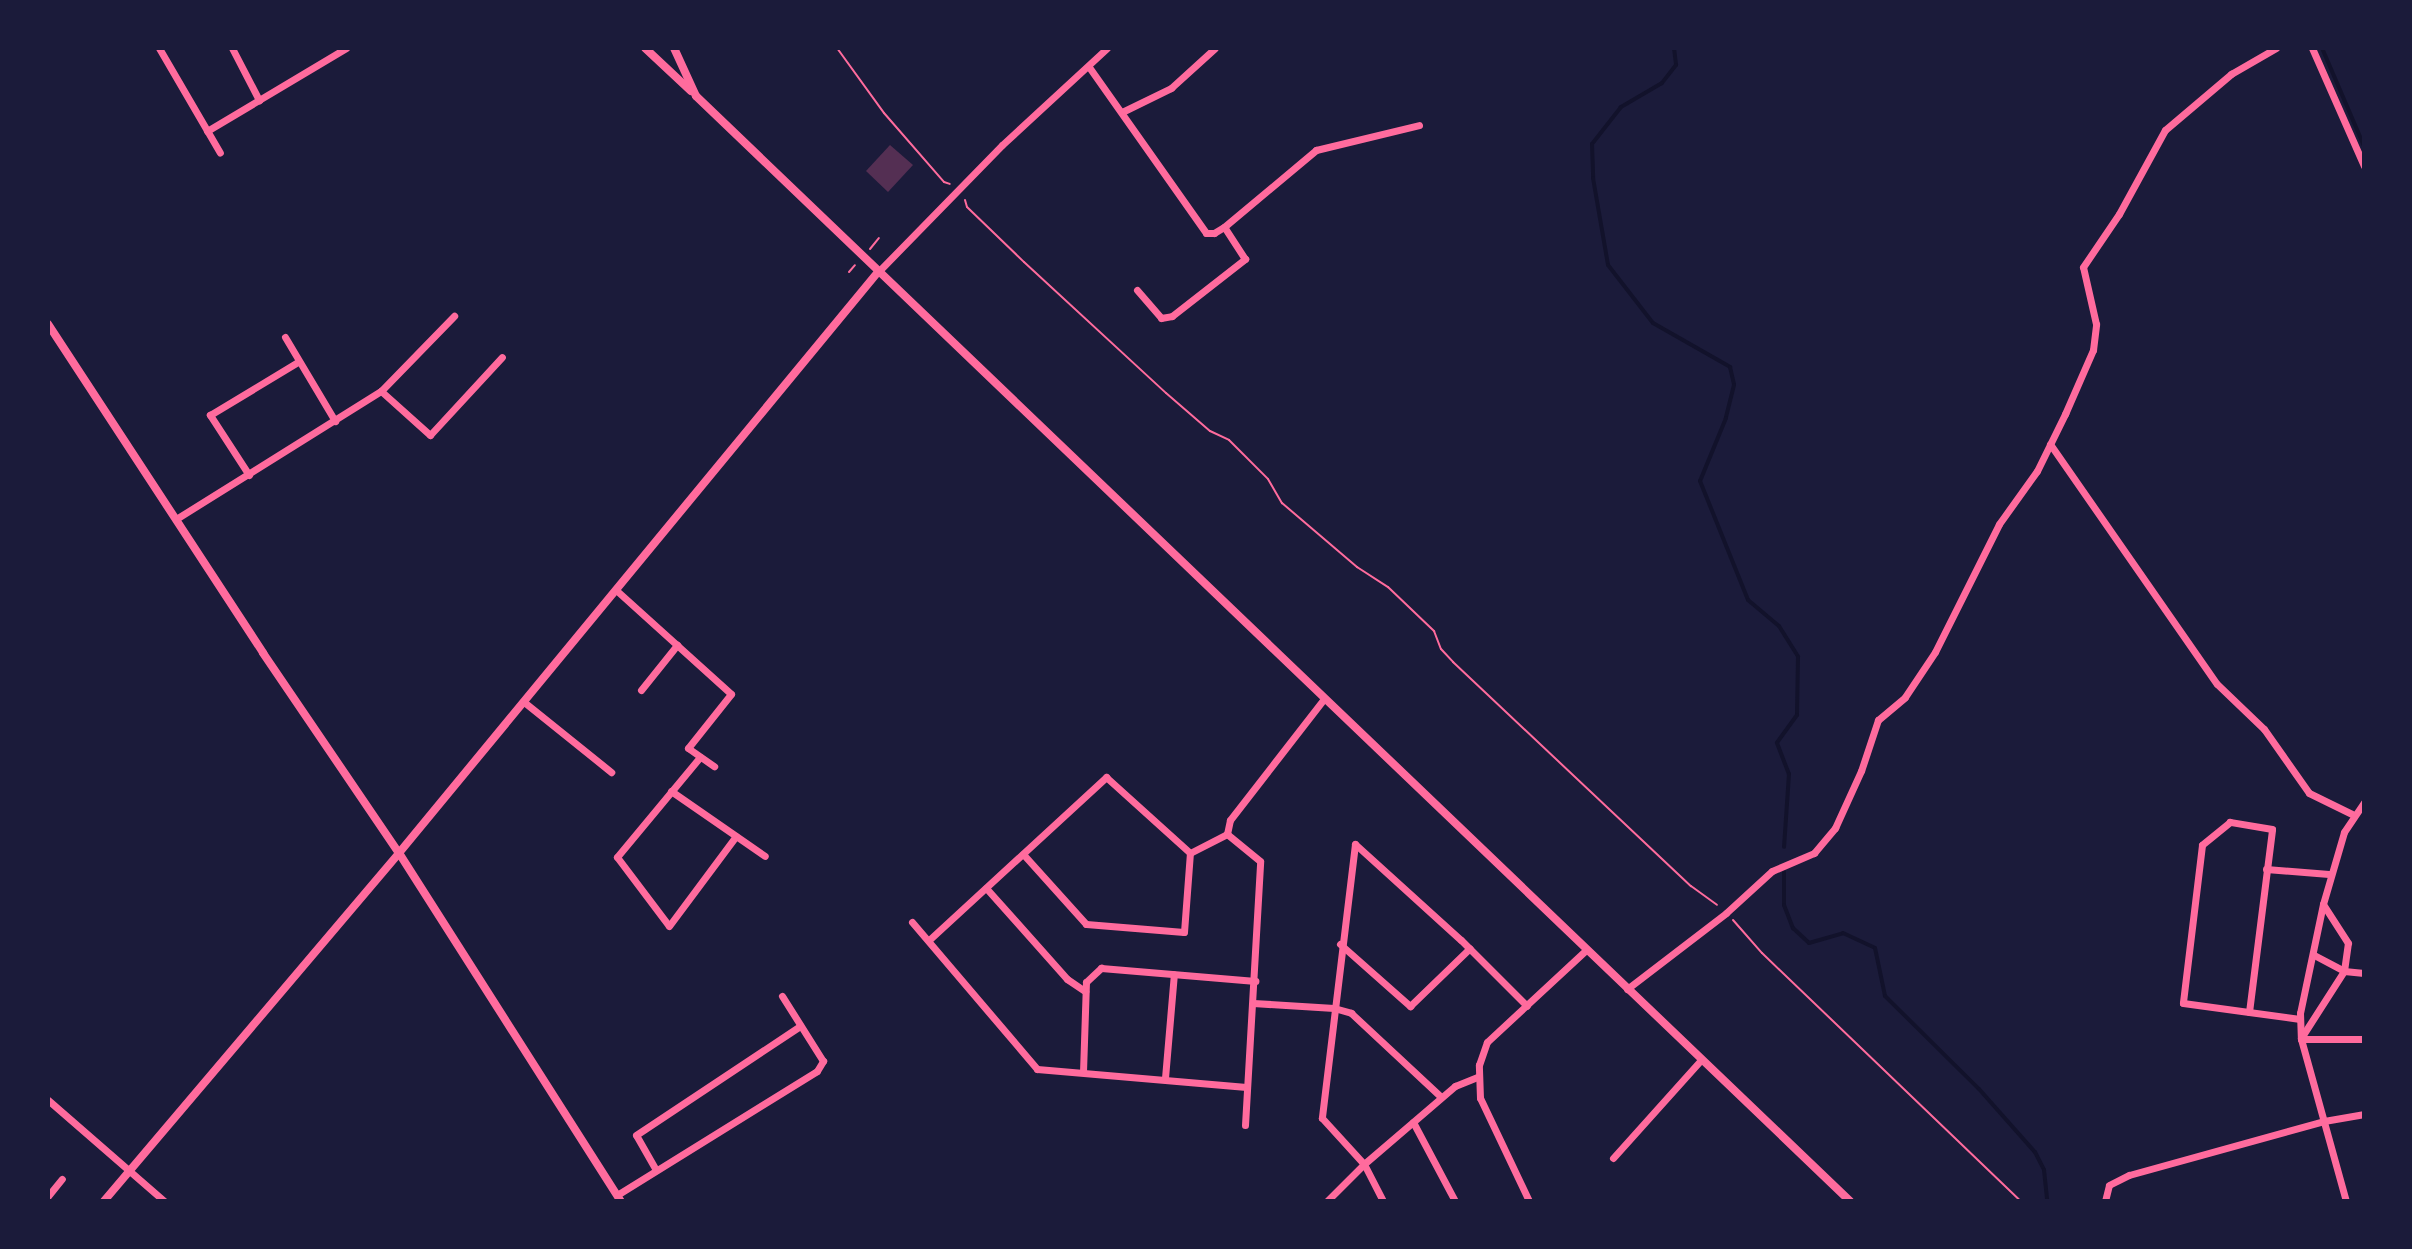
<!DOCTYPE html>
<style>
body{margin:0}
#map{position:relative;width:2412px;height:1249px;overflow:hidden;background:#1b1b3a;font-family:"Golos Text",sans-serif}
div>[style]{position:absolute}
.stream>*{height:4px;margin:-2px;padding:0 2px;transform-origin:2px;border-radius:2px;background:#12122b}
.building>*{inset:0;background:#542f53}
.path>*{height:2px;margin:-1px;padding:0 1px;transform-origin:1px;border-radius:1px;background:#ff6b9d}
.minor>*{height:7px;margin:-3.5px;padding:0 3.5px;transform-origin:3.5px;border-radius:3.5px;background:#ff6b9d}
.tertiary>*{height:8px;margin:-4px;padding:0 4px;transform-origin:4px;border-radius:4px;background:#ff6b9d}
span{translate:-50% -50%;white-space:nowrap;text-align:center;line-height:1.15;-webkit-text-stroke:8px #1b1b3a;paint-order:stroke}
.frame{position:absolute;inset:0;border:50px solid #1b1b3a;pointer-events:none}
</style>
<div id="map">
<div class="stream">
<div style="left:1674px;top:48px;width:17px;rotate:83deg"></div>
<div style="left:1676px;top:65px;width:23px;rotate:128deg"></div>
<div style="left:1662px;top:83px;width:48px;rotate:149.7deg"></div>
<div style="left:1621px;top:107px;width:47px;rotate:128.1deg"></div>
<div style="left:1592px;top:144px;width:34px;rotate:88deg"></div>
<div style="left:1593px;top:178px;width:88px;rotate:80.2deg"></div>
<div style="left:1608px;top:265px;width:73px;rotate:52.2deg"></div>
<div style="left:1653px;top:323px;width:89px;rotate:29.7deg"></div>
<div style="left:1730px;top:367px;width:18px;rotate:77deg"></div>
<div style="left:1734px;top:385px;width:34px;rotate:104deg"></div>
<div style="left:1726px;top:418px;width:68px;rotate:112.4deg"></div>
<div style="left:1700px;top:481px;width:128px;rotate:68deg"></div>
<div style="left:1748px;top:600px;width:40px;rotate:40deg"></div>
<div style="left:1779px;top:626px;width:36px;rotate:58deg"></div>
<div style="left:1798px;top:657px;width:58px;rotate:91deg"></div>
<div style="left:1797px;top:715px;width:34px;rotate:126deg"></div>
<div style="left:1777px;top:743px;width:33px;rotate:69deg"></div>
<div style="left:1789px;top:774px;width:73px;rotate:93.9deg"></div>
<div style="left:2322px;top:48px;width:107px;rotate:66.8deg"></div>
<div style="left:1784px;top:872px;width:33px;rotate:90deg"></div>
<div style="left:1784px;top:905px;width:25px;rotate:69deg"></div>
<div style="left:1793px;top:928px;width:22px;rotate:43deg"></div>
<div style="left:1809px;top:943px;width:35px;rotate:-16deg"></div>
<div style="left:1843px;top:933px;width:35px;rotate:25deg"></div>
<div style="left:1875px;top:948px;width:49px;rotate:78.2deg"></div>
<div style="left:1885px;top:996px;width:132px;rotate:44.7deg"></div>
<div style="left:1979px;top:1089px;width:84px;rotate:48.4deg"></div>
<div style="left:2035px;top:1152px;width:20px;rotate:63deg"></div>
<div style="left:2044px;top:1170px;width:31px;rotate:84deg"></div>
</div>
<div class="building">
<div style="clip-path:polygon(890px 145px,913px 165px,888px 192px,866px 171px)"></div>
</div>
<div class="path">
<div style="left:837px;top:48px;width:80px;rotate:54.1deg"></div>
<div style="left:884px;top:113px;width:91px;rotate:49deg"></div>
<div style="left:944px;top:182px;width:6px;rotate:18deg"></div>
<div style="left:965px;top:200px;width:7px;rotate:74deg"></div>
<div style="left:967px;top:207px;width:79px;rotate:44deg"></div>
<div style="left:1024px;top:262px;width:193px;rotate:42.7deg"></div>
<div style="left:1166px;top:393px;width:58px;rotate:40.8deg"></div>
<div style="left:1210px;top:431px;width:21px;rotate:25deg"></div>
<div style="left:1229px;top:440px;width:55px;rotate:45deg"></div>
<div style="left:1268px;top:479px;width:28px;rotate:60deg"></div>
<div style="left:1282px;top:503px;width:99px;rotate:40.5deg"></div>
<div style="left:1357px;top:567px;width:37px;rotate:33deg"></div>
<div style="left:1388px;top:587px;width:64px;rotate:43.7deg"></div>
<div style="left:1434px;top:631px;width:19px;rotate:69deg"></div>
<div style="left:1441px;top:649px;width:18px;rotate:47deg"></div>
<div style="left:1453px;top:662px;width:327px;rotate:43.3deg"></div>
<div style="left:1691px;top:886px;width:32px;rotate:36deg"></div>
<div style="left:870px;top:249px;width:14px;rotate:-51deg"></div>
<div style="left:849px;top:272px;width:9px;rotate:-49deg"></div>
<div style="left:1733px;top:920px;width:44px;rotate:48.7deg"></div>
<div style="left:1762px;top:953px;width:359px;rotate:43.8deg"></div>
</div>
<div class="minor">
<div style="left:159px;top:48px;width:121px;rotate:59.8deg"></div>
<div style="left:232px;top:48px;width:59px;rotate:62.6deg"></div>
<div style="left:2312px;top:48px;width:129px;rotate:66.2deg"></div>
<div style="left:1089px;top:67px;width:203px;rotate:54.8deg"></div>
<div style="left:1206px;top:233px;width:8px"></div>
<div style="left:1214px;top:233px;width:12px;rotate:-31deg"></div>
<div style="left:1224px;top:227px;width:120px;rotate:-39.9deg"></div>
<div style="left:1316px;top:150px;width:106px;rotate:-13.6deg"></div>
<div style="left:1122px;top:112px;width:55px;rotate:-26.1deg"></div>
<div style="left:1171px;top:88px;width:59px;rotate:-42.3deg"></div>
<div style="left:207px;top:131px;width:162px;rotate:-30.8deg"></div>
<div style="left:878px;top:272px;width:177px;rotate:-45.7deg"></div>
<div style="left:1002px;top:145px;width:143px;rotate:-42.7deg"></div>
<div style="left:1137px;top:290px;width:37px;rotate:49deg"></div>
<div style="left:1161px;top:318px;width:11px;rotate:-10deg"></div>
<div style="left:1172px;top:316px;width:93px;rotate:-38deg"></div>
<div style="left:1245px;top:259px;width:38px;rotate:-123deg"></div>
<div style="left:285px;top:337px;width:98px;rotate:59.2deg"></div>
<div style="left:381px;top:391px;width:66px;rotate:41.9deg"></div>
<div style="left:430px;top:435px;width:106px;rotate:-47.3deg"></div>
<div style="left:2050px;top:444px;width:292px;rotate:55.2deg"></div>
<div style="left:2217px;top:684px;width:65px;rotate:43.8deg"></div>
<div style="left:2264px;top:729px;width:78px;rotate:54.9deg"></div>
<div style="left:2309px;top:793px;width:50px;rotate:26.1deg"></div>
<div style="left:249px;top:475px;width:72px;rotate:-123deg"></div>
<div style="left:210px;top:415px;width:103px;rotate:-31.1deg"></div>
<div style="left:176px;top:519px;width:242px;rotate:-32deg"></div>
<div style="left:381px;top:391px;width:105px;rotate:-45.8deg"></div>
<div style="left:616px;top:590px;width:155px;rotate:42.1deg"></div>
<div style="left:731px;top:694px;width:69px;rotate:128.5deg"></div>
<div style="left:688px;top:748px;width:32px;rotate:35deg"></div>
<div style="left:641px;top:690px;width:58px;rotate:-51.3deg"></div>
<div style="left:524px;top:702px;width:112px;rotate:38.8deg"></div>
<div style="left:700px;top:757px;width:130px;rotate:129.7deg"></div>
<div style="left:617px;top:857px;width:86px;rotate:53deg"></div>
<div style="left:669px;top:926px;width:112px;rotate:-53.3deg"></div>
<div style="left:671px;top:791px;width:114px;rotate:34.7deg"></div>
<div style="left:1355px;top:844px;width:276px;rotate:96.9deg"></div>
<div style="left:1322px;top:1118px;width:62px;rotate:47.6deg"></div>
<div style="left:1364px;top:1164px;width:120px;rotate:-40.6deg"></div>
<div style="left:1455px;top:1086px;width:24px;rotate:-22deg"></div>
<div style="left:1355px;top:844px;width:143px;rotate:42.2deg"></div>
<div style="left:1461px;top:940px;width:93px;rotate:45deg"></div>
<div style="left:1023px;top:854px;width:94px;rotate:48deg"></div>
<div style="left:1086px;top:924px;width:98px;rotate:4.7deg"></div>
<div style="left:1184px;top:932px;width:79px;rotate:-85.7deg"></div>
<div style="left:1190px;top:853px;width:42px;rotate:-27.2deg"></div>
<div style="left:2266px;top:869px;width:63px;rotate:4.5deg"></div>
<div style="left:986px;top:888px;width:122px;rotate:48.3deg"></div>
<div style="left:1067px;top:979px;width:22px;rotate:34deg"></div>
<div style="left:2323px;top:904px;width:111px;rotate:101.9deg"></div>
<div style="left:2300px;top:1013px;width:26px;rotate:88deg"></div>
<div style="left:2301px;top:1039px;width:168px;rotate:74.5deg"></div>
<div style="left:912px;top:922px;width:193px;rotate:49.6deg"></div>
<div style="left:1037px;top:1069px;width:210px;rotate:4.9deg"></div>
<div style="left:929px;top:940px;width:241px;rotate:-42.6deg"></div>
<div style="left:1106px;top:777px;width:113px;rotate:42.1deg"></div>
<div style="left:1340px;top:944px;width:94px;rotate:41.5deg"></div>
<div style="left:1410px;top:1006px;width:83px;rotate:-44deg"></div>
<div style="left:2314px;top:955px;width:34px;rotate:28deg"></div>
<div style="left:2344px;top:971px;width:20px;rotate:6deg"></div>
<div style="left:1627px;top:989px;width:125px;rotate:-37.5deg"></div>
<div style="left:1726px;top:913px;width:62px;rotate:-42.4deg"></div>
<div style="left:1772px;top:871px;width:46px;rotate:-23.2deg"></div>
<div style="left:1814px;top:853px;width:33px;rotate:-50deg"></div>
<div style="left:1835px;top:828px;width:63px;rotate:-65.5deg"></div>
<div style="left:1861px;top:771px;width:54px;rotate:-71.6deg"></div>
<div style="left:1878px;top:720px;width:35px;rotate:-40deg"></div>
<div style="left:1905px;top:697px;width:54px;rotate:-56.3deg"></div>
<div style="left:1935px;top:652px;width:143px;rotate:-63.4deg"></div>
<div style="left:1999px;top:524px;width:65px;rotate:-54.4deg"></div>
<div style="left:2037px;top:471px;width:64px;rotate:-63.8deg"></div>
<div style="left:2065px;top:414px;width:70px;rotate:-66.4deg"></div>
<div style="left:2093px;top:350px;width:26px;rotate:-83deg"></div>
<div style="left:2096px;top:324px;width:58px;rotate:-102.8deg"></div>
<div style="left:2083px;top:267px;width:64px;rotate:-55.8deg"></div>
<div style="left:2119px;top:214px;width:96px;rotate:-61.3deg"></div>
<div style="left:2165px;top:130px;width:87px;rotate:-40.3deg"></div>
<div style="left:2231px;top:74px;width:52px;rotate:-30deg"></div>
<div style="left:1253px;top:1003px;width:81px;rotate:3.5deg"></div>
<div style="left:1334px;top:1008px;width:18px;rotate:16deg"></div>
<div style="left:1351px;top:1013px;width:123px;rotate:43deg"></div>
<div style="left:2249px;top:1012px;width:184px;rotate:-82.8deg"></div>
<div style="left:2272px;top:829px;width:43px;rotate:-170.5deg"></div>
<div style="left:2230px;top:822px;width:36px;rotate:141deg"></div>
<div style="left:2202px;top:845px;width:159px;rotate:96.9deg"></div>
<div style="left:2183px;top:1003px;width:118px;rotate:7.8deg"></div>
<div style="left:2301px;top:1038px;width:80px;rotate:-57.3deg"></div>
<div style="left:2344px;top:971px;width:28px;rotate:-82deg"></div>
<div style="left:2348px;top:943px;width:46px;rotate:-122.7deg"></div>
<div style="left:2323px;top:904px;width:75px;rotate:-73.7deg"></div>
<div style="left:2344px;top:832px;width:36px;rotate:-56deg"></div>
<div style="left:2301px;top:1039px;width:63px"></div>
<div style="left:1083px;top:1072px;width:90px;rotate:-88.1deg"></div>
<div style="left:1086px;top:982px;width:21px;rotate:-43deg"></div>
<div style="left:1101px;top:968px;width:155px;rotate:4.8deg"></div>
<div style="left:1165px;top:1078px;width:104px;rotate:-85.1deg"></div>
<div style="left:48px;top:1100px;width:154px;rotate:41deg"></div>
<div style="left:1413px;top:1122px;width:89px;rotate:62deg"></div>
<div style="left:1245px;top:1125px;width:264px;rotate:-86.7deg"></div>
<div style="left:1260px;top:861px;width:43px;rotate:-140.7deg"></div>
<div style="left:1227px;top:834px;width:14px;rotate:-78deg"></div>
<div style="left:1230px;top:820px;width:152px;rotate:-52.2deg"></div>
<div style="left:1613px;top:1158px;width:132px;rotate:-48.1deg"></div>
<div style="left:656px;top:1170px;width:40px;rotate:-119.7deg"></div>
<div style="left:636px;top:1135px;width:197px;rotate:-33.6deg"></div>
<div style="left:617px;top:1195px;width:235px;rotate:-31.8deg"></div>
<div style="left:817px;top:1071px;width:12px;rotate:-59deg"></div>
<div style="left:823px;top:1061px;width:77px;rotate:-122.2deg"></div>
<div style="left:48px;top:1196px;width:22px;rotate:-51deg"></div>
<div style="left:1327px;top:1201px;width:52px;rotate:-45deg"></div>
<div style="left:1364px;top:1164px;width:42px;rotate:62.8deg"></div>
<div style="left:1529px;top:1201px;width:114px;rotate:-115.4deg"></div>
<div style="left:1480px;top:1098px;width:33px;rotate:-92deg"></div>
<div style="left:1479px;top:1065px;width:24px;rotate:-71deg"></div>
<div style="left:1487px;top:1042px;width:135px;rotate:-42.9deg"></div>
<div style="left:2105px;top:1201px;width:16px;rotate:-76deg"></div>
<div style="left:2109px;top:1185px;width:22px;rotate:-27deg"></div>
<div style="left:2129px;top:1175px;width:202px;rotate:-15.5deg"></div>
<div style="left:2324px;top:1121px;width:41px;rotate:-9.9deg"></div>
</div>
<div class="tertiary">
<div style="left:645px;top:48px;width:63px;rotate:43.1deg"></div>
<div style="left:674px;top:48px;width:53px;rotate:65.4deg"></div>
<div style="left:696px;top:96px;width:1598px;rotate:43.76deg"></div>
<div style="left:48px;top:324px;width:393px;rotate:56.8deg"></div>
<div style="left:263px;top:653px;width:242px;rotate:55.8deg"></div>
<div style="left:399px;top:853px;width:413px;rotate:57.5deg"></div>
<div style="left:104px;top:1201px;width:456px;rotate:-49.7deg"></div>
<div style="left:399px;top:853px;width:753px;rotate:-50.5deg"></div>
</div>
<div class="frame"></div>
</div>
